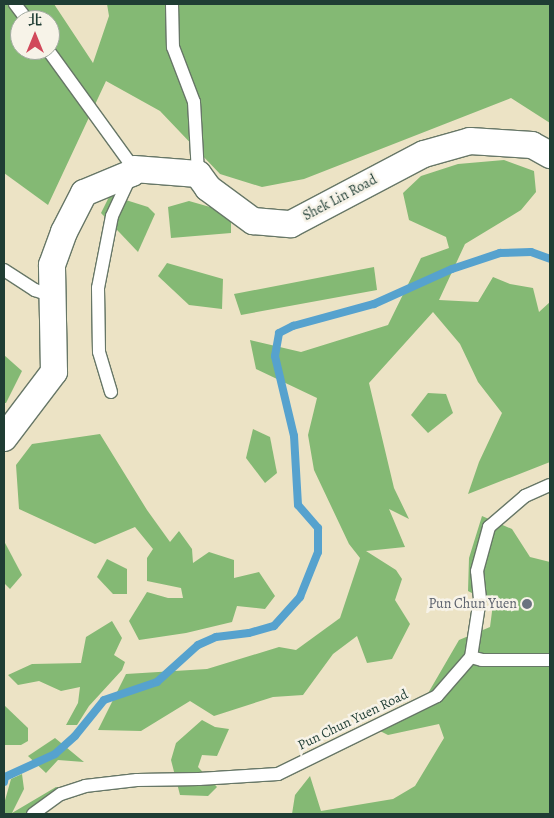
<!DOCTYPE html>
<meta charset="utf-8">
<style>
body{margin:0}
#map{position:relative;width:554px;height:818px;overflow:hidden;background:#ece3c5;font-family:Alegreya,"Noto Serif TC",serif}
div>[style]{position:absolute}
.forest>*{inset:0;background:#84b974}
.stream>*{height:8px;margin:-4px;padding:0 4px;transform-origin:4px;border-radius:4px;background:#56a2ce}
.roads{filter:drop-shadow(1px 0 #677767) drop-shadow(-1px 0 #677767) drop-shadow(0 1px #677767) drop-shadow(0 -1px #677767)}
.service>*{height:12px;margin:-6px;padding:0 6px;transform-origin:6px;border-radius:6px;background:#fff}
.minor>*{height:26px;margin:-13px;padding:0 13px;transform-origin:13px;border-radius:13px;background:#fff}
.dots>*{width:14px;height:14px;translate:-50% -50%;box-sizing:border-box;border:2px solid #f7f3e8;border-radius:50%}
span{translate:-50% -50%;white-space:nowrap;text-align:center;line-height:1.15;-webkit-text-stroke:5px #f7f3e8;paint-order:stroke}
.street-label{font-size:14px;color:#1f3d34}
.worship-label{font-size:14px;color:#5b616d}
.right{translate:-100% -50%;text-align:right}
.frame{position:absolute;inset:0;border:5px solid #1f3d34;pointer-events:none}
.north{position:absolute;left:10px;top:10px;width:50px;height:50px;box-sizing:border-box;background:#f7f3e8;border:1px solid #a1aaa0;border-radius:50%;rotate:0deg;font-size:14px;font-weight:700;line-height:20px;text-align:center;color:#1f3d34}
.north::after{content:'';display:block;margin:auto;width:18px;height:22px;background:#d1495b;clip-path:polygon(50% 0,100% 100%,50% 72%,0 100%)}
</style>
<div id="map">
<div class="forest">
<div style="clip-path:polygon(evenodd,4px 4px,54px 4px,93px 63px,109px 16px,107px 4px,550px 4px,550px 123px,511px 98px,304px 179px,262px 187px,220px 174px,160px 111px,106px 81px,48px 205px,4px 173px,4px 4px,20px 20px,50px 20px,50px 50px,20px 50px,20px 20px)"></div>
<div style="clip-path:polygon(504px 160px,534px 171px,536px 192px,521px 210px,465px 244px,439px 300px,478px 302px,493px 277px,510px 284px,533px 288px,539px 312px,550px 302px,550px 462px,468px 494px,479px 462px,502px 413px,478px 382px,460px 344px,433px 312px,369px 383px,394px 488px,409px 519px,389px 509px,405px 547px,366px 551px,396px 570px,402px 579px,395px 600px,410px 624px,392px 659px,367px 663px,357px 636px,333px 654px,303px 695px,273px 697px,214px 716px,190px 701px,141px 731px,98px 730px,126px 674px,207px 669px,279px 647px,296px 650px,340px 618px,360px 558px,349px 544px,314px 470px,308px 435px,317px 398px,256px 369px,250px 340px,301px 352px,388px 325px,421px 258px,449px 248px,446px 237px,409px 220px,403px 193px,421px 176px,458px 164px)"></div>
<div style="clip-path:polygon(110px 195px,148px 207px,155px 214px,138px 252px,101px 213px)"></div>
<div style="clip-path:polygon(189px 201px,231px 213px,231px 233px,171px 238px,168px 207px)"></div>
<div style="clip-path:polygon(167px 263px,223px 279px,222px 309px,189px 305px,158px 276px)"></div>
<div style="clip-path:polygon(374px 267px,377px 290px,241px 315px,234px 294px)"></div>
<div style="clip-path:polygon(4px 355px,22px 371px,6px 403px,4px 403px)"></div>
<div style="clip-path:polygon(428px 393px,446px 394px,453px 413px,428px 433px,411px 415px)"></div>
<div style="clip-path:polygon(253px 429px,270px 437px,277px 473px,265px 483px,246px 458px)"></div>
<div style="clip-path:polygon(100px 434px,147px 510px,170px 542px,179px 531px,192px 549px,193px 563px,209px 552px,234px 560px,234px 578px,259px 572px,275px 596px,265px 609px,237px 606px,232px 622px,186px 633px,139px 640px,129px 621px,147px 592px,168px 598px,183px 598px,181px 588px,147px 581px,147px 558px,153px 549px,135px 527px,95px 544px,19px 509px,16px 465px,32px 444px)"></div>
<div style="clip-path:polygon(482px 516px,512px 529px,530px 557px,550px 562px,550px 814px,292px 814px,295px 795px,310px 776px,321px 811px,393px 799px,415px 786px,444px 738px,439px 724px,388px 735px,380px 731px,427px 695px,459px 640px,490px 627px,493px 604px,468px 591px,469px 558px)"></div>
<div style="clip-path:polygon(4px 541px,22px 575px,10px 589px,4px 583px)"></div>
<div style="clip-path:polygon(107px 559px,127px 569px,127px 594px,113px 594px,97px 577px)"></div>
<div style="clip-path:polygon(112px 621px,122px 638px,114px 655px,125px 662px,122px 670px,89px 706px,77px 725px,66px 725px,78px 703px,80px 687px,61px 691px,39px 681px,18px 685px,8px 675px,32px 664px,81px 663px,86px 637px)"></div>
<div style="clip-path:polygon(4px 705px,28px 728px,28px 741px,21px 745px,4px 745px)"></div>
<div style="clip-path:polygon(202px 720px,215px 727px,229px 729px,217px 756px,202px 755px,198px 767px,217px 787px,208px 796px,180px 795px,171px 760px,176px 743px)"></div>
<div style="clip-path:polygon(55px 738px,84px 762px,58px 760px,46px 773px,28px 756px)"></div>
<div style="clip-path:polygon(22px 774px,24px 789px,12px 813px,56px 787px,62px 789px,40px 814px,4px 814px,4px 804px,11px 779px)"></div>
</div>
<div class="stream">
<div style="left:4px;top:782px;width:5px;rotate:-79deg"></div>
<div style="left:5px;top:777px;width:55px;rotate:-24.7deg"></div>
<div style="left:55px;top:754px;width:27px;rotate:-42deg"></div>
<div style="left:75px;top:736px;width:46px;rotate:-51.1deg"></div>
<div style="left:104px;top:700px;width:56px;rotate:-18.8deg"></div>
<div style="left:157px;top:682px;width:55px;rotate:-42.1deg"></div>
<div style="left:198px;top:645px;width:20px;rotate:-24deg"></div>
<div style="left:216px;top:637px;width:33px;rotate:-7deg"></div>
<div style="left:249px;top:633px;width:26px;rotate:-16deg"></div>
<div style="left:274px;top:626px;width:39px;rotate:-48deg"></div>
<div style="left:300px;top:597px;width:48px;rotate:-68.2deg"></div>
<div style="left:318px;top:552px;width:24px;rotate:-90deg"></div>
<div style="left:318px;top:528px;width:30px;rotate:-131deg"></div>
<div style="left:298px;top:505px;width:69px;rotate:-93.3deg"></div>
<div style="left:294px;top:436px;width:82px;rotate:-103.4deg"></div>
<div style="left:275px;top:356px;width:23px;rotate:-80deg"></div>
<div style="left:279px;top:333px;width:16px;rotate:-27deg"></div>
<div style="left:293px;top:326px;width:84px;rotate:-15.2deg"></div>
<div style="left:374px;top:304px;width:85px;rotate:-24.2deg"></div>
<div style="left:452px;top:269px;width:51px;rotate:-18.4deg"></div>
<div style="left:500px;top:253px;width:31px;rotate:-2deg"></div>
<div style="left:531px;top:252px;width:20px;rotate:20deg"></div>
</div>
<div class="roads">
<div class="service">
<div style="left:15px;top:4px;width:20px;rotate:53deg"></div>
<div style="left:172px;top:4px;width:43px;rotate:88.7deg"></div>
<div style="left:173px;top:47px;width:59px;rotate:69.1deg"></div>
<div style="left:194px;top:102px;width:72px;rotate:86.8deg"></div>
<div style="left:48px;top:50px;width:147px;rotate:54.1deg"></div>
<div style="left:4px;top:270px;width:37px;rotate:33deg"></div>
<div style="left:35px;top:290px;width:18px;rotate:19deg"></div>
<div style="left:111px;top:392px;width:42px;rotate:-106.7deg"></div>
<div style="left:99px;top:352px;width:64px;rotate:-90.9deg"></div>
<div style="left:98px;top:288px;width:73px;rotate:-79deg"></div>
<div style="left:112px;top:216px;width:45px;rotate:-65.1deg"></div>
<div style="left:471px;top:657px;width:11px;rotate:15deg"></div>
<div style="left:482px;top:660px;width:68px"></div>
<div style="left:33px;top:814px;width:34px;rotate:-36deg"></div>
<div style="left:61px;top:794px;width:25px;rotate:-18deg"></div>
<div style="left:85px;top:786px;width:52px;rotate:-6.6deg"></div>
<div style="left:137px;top:780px;width:62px;rotate:-0.9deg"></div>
<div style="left:199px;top:779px;width:79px;rotate:-3.6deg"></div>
<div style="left:278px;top:774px;width:177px;rotate:-26.1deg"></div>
<div style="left:437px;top:696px;width:52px;rotate:-48.9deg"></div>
<div style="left:471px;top:657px;width:59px;rotate:-81.2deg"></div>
<div style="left:480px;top:599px;width:28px;rotate:-96deg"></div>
<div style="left:477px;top:571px;width:46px;rotate:-74.7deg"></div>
<div style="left:489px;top:527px;width:48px;rotate:-40.7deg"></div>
<div style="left:525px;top:496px;width:27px;rotate:-24deg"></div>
</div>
<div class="minor">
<div style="left:4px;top:438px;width:83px;rotate:-52.9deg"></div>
<div style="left:54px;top:372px;width:107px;rotate:-91.1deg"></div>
<div style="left:52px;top:265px;width:35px;rotate:-70deg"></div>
<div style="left:64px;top:232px;width:44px;rotate:-62.9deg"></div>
<div style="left:84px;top:193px;width:52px;rotate:-22.6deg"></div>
<div style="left:132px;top:173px;width:4px;rotate:-63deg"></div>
<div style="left:134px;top:169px;width:64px;rotate:4.5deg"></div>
<div style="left:198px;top:174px;width:17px;rotate:54deg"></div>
<div style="left:208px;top:188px;width:56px;rotate:36.3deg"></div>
<div style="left:253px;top:221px;width:38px;rotate:5deg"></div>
<div style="left:291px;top:224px;width:150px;rotate:-27.8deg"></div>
<div style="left:424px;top:154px;width:48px;rotate:-15.8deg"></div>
<div style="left:470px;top:141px;width:62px;rotate:3.7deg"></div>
<div style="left:532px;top:145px;width:21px;rotate:29deg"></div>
</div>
</div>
<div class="dots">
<div style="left:527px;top:604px;background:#6b7280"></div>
</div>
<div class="street-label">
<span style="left:340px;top:198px;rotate:-28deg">Shek Lin Road</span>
<span style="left:353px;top:720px;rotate:-26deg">Pun Chun Yuen Road</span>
</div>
<div class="worship-label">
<span class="right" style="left:517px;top:604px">Pun Chun Yuen</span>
</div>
<div class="frame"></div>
<div class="north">北</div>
</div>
